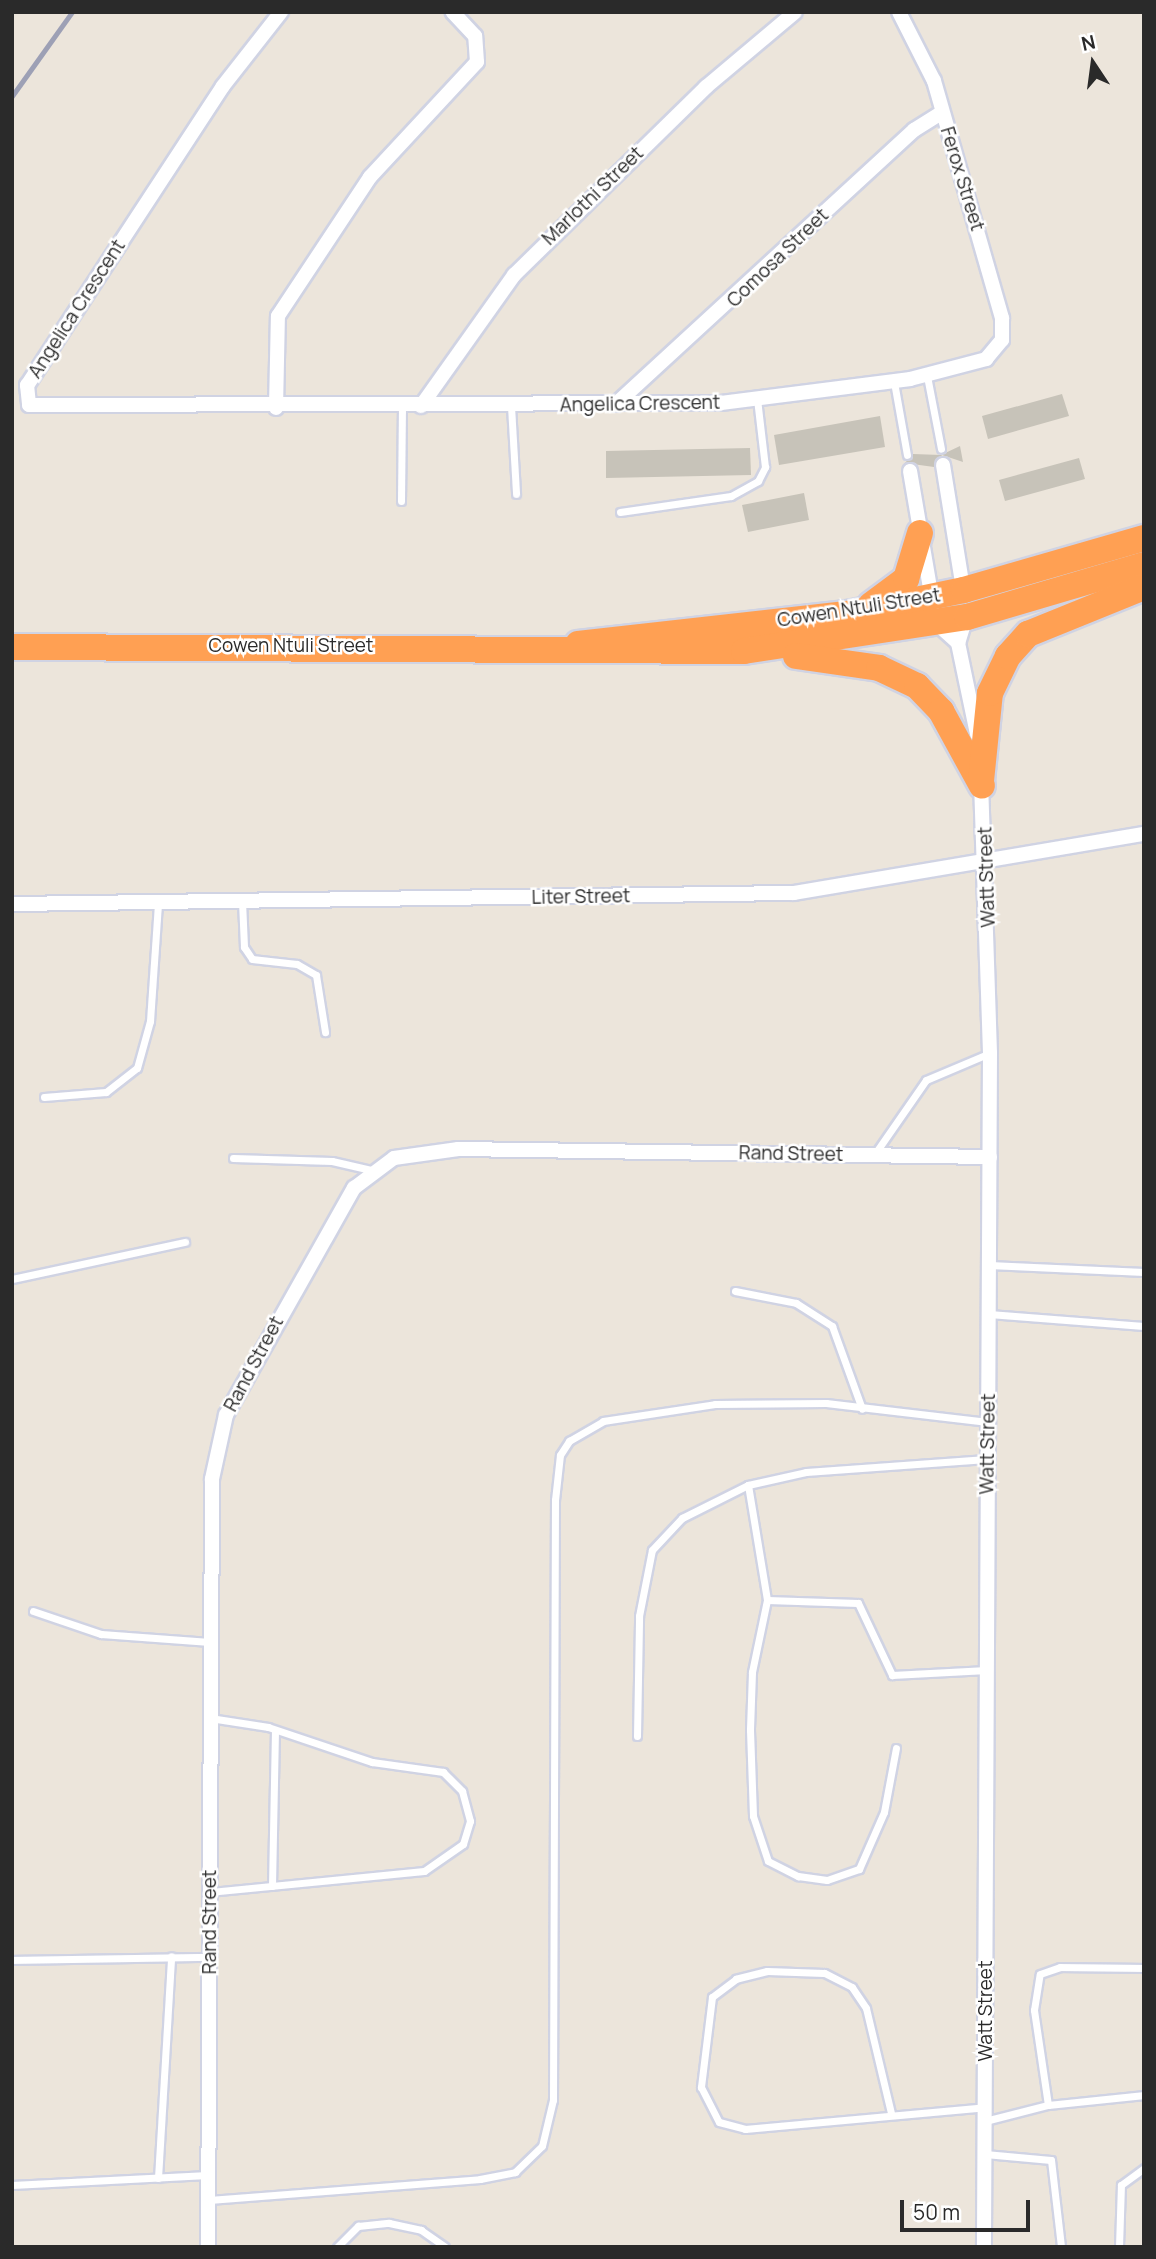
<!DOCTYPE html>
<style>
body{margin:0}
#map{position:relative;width:1156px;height:2259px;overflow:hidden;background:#ece5db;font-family:Manrope,sans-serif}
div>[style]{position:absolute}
.building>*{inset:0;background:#c7c3b9}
.roads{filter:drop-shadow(2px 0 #d0d3e3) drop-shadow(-2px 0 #d0d3e3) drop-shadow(0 2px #d0d3e3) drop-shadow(0 -2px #d0d3e3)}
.lane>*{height:7px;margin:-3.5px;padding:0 3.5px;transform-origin:3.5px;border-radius:3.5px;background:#fff}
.street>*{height:14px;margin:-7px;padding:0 7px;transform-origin:7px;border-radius:7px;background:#fff}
.highway>*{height:26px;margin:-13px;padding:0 13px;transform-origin:13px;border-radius:13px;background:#ffa053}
.rail>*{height:5px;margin:-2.5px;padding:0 2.5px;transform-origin:2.5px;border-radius:2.5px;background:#9da0b5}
span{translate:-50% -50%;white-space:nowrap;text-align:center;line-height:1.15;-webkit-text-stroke:5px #fff;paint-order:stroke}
.street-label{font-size:19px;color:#2a2a2a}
.frame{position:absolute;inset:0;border:14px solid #2a2a2a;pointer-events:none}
.north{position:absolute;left:1058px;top:28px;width:70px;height:70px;-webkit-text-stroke:5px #fff;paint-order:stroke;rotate:347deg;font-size:19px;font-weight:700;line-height:28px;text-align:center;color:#2a2a2a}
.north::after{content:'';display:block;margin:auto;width:24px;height:32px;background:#2a2a2a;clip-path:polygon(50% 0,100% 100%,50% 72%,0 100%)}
.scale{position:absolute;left:900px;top:2200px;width:130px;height:32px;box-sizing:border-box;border:4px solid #2a2a2a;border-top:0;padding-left:9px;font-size:21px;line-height:24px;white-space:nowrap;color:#2a2a2a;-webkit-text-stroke:5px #fff;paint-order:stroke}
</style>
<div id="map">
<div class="building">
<div style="clip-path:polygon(1062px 394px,1069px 416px,988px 439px,982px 416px)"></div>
<div style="clip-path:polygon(880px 416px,885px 447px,779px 465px,774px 435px)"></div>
<div style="clip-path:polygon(960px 446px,963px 462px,942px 455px,934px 467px,905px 463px,913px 454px,941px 455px)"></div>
<div style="clip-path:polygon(750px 448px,751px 475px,606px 478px,606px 451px)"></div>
<div style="clip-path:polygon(1079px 458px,1085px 479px,1005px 501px,999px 480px)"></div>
<div style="clip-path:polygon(804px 493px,809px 520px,748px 532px,742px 505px)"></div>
</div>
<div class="roads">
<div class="lane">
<div style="left:927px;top:376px;width:74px;rotate:79.1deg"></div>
<div style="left:894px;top:382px;width:74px;rotate:79.9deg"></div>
<div style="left:511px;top:406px;width:88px;rotate:86.7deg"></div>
<div style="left:401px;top:501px;width:95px;rotate:-89.4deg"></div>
<div style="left:620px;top:512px;width:112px;rotate:-8.2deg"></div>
<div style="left:731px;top:496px;width:31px;rotate:-29deg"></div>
<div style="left:758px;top:481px;width:16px;rotate:-63deg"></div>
<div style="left:765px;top:467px;width:68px;rotate:-96.7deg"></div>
<div style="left:242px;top:901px;width:46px;rotate:87.5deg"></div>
<div style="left:244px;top:947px;width:14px;rotate:56deg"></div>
<div style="left:252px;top:959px;width:45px;rotate:6.3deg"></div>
<div style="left:297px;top:964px;width:22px;rotate:30deg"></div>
<div style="left:316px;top:975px;width:58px;rotate:81deg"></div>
<div style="left:44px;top:1097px;width:62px;rotate:-4.6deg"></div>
<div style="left:106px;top:1092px;width:39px;rotate:-38deg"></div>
<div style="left:137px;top:1068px;width:49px;rotate:-74.5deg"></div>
<div style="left:150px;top:1021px;width:118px;rotate:-86.1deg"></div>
<div style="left:874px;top:1155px;width:91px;rotate:-55.3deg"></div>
<div style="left:926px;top:1080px;width:69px;rotate:-22.9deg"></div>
<div style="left:233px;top:1158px;width:99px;rotate:1.7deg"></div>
<div style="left:332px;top:1161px;width:40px;rotate:13deg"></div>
<div style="left:989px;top:1265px;width:155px;rotate:2.6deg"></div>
<div style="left:12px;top:1279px;width:177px;rotate:-12.1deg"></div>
<div style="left:735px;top:1291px;width:62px;rotate:11.1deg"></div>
<div style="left:796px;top:1303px;width:43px;rotate:32.6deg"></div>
<div style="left:832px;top:1326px;width:88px;rotate:70.1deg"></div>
<div style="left:989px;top:1314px;width:155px;rotate:4.4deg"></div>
<div style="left:748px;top:1485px;width:59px;rotate:-12.6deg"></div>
<div style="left:806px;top:1472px;width:181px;rotate:-4.1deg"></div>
<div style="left:767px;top:1600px;width:91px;rotate:1.9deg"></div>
<div style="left:858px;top:1603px;width:80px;rotate:64.7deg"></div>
<div style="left:892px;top:1675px;width:95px;rotate:-3deg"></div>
<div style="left:33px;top:1611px;width:72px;rotate:18.7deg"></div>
<div style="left:101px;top:1634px;width:109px;rotate:4.2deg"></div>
<div style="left:210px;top:1718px;width:59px;rotate:8.8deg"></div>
<div style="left:268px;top:1727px;width:110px;rotate:18.6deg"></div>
<div style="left:372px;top:1762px;width:72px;rotate:8deg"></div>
<div style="left:443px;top:1772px;width:27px;rotate:45deg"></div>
<div style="left:462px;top:1791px;width:31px;rotate:75deg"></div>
<div style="left:470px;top:1821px;width:24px;rotate:107deg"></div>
<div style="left:463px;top:1844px;width:47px;rotate:145.3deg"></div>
<div style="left:424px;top:1871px;width:214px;rotate:174.4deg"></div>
<div style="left:637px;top:1736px;width:120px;rotate:-89deg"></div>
<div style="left:639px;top:1616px;width:67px;rotate:-78.9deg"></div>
<div style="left:652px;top:1550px;width:44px;rotate:-46.8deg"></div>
<div style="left:682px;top:1518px;width:74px;rotate:-26.6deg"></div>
<div style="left:748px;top:1485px;width:117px;rotate:80.6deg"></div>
<div style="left:767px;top:1600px;width:74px;rotate:101.8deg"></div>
<div style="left:752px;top:1672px;width:58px;rotate:92deg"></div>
<div style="left:750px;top:1730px;width:86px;rotate:88deg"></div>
<div style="left:753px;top:1816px;width:47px;rotate:71.6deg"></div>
<div style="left:768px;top:1861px;width:34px;rotate:27deg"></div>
<div style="left:798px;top:1876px;width:29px;rotate:8deg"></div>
<div style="left:827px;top:1880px;width:34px;rotate:-19deg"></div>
<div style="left:859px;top:1869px;width:62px;rotate:-66.3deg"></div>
<div style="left:884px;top:1812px;width:65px;rotate:-79.4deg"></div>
<div style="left:272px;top:1886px;width:156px;rotate:-88.9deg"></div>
<div style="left:12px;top:1960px;width:198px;rotate:-0.9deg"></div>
<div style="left:1048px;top:2105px;width:96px;rotate:-98.4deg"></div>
<div style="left:1034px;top:2010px;width:36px;rotate:-81deg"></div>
<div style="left:1040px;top:1974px;width:21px;rotate:-19deg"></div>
<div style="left:1060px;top:1967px;width:84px;rotate:0.7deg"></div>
<div style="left:891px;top:2113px;width:108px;rotate:-103.4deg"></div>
<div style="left:866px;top:2008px;width:25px;rotate:-124deg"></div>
<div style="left:852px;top:1987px;width:31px;rotate:-153deg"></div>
<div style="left:824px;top:1973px;width:57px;rotate:-178deg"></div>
<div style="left:767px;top:1971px;width:32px;rotate:166deg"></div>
<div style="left:736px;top:1979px;width:30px;rotate:143deg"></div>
<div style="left:712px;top:1997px;width:91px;rotate:97deg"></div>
<div style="left:701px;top:2087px;width:39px;rotate:63deg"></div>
<div style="left:719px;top:2122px;width:27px;rotate:15deg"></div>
<div style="left:745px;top:2129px;width:241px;rotate:-5.2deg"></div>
<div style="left:985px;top:2121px;width:65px;rotate:-14.3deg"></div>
<div style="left:1048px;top:2105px;width:97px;rotate:-5.9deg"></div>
<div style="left:985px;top:2154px;width:66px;rotate:5.2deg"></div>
<div style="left:1051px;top:2160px;width:88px;rotate:83.4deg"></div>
<div style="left:158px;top:2178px;width:222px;rotate:-86.6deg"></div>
<div style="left:12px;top:2185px;width:196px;rotate:-2.9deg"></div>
<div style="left:209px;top:2200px;width:272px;rotate:-4.4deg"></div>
<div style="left:480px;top:2179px;width:36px;rotate:-11deg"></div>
<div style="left:515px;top:2172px;width:37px;rotate:-44deg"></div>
<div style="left:542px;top:2146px;width:47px;rotate:-76.6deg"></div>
<div style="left:553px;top:2100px;width:600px;rotate:-89.81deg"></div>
<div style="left:555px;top:1500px;width:45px;rotate:-83.7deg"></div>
<div style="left:560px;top:1455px;width:17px;rotate:-57deg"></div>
<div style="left:569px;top:1441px;width:39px;rotate:-30deg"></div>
<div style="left:603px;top:1421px;width:113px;rotate:-8.6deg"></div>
<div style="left:715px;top:1404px;width:111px;rotate:-0.5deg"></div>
<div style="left:826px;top:1403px;width:163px;rotate:6.7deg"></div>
<div style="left:337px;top:2247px;width:30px;rotate:-45deg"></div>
<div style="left:358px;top:2226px;width:31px;rotate:-6deg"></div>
<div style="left:389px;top:2223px;width:33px;rotate:12deg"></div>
<div style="left:421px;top:2230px;width:29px;rotate:35deg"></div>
<div style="left:1119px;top:2247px;width:62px;rotate:-88.2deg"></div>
<div style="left:1121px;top:2185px;width:29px;rotate:-36deg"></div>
</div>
<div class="street">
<div style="left:281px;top:12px;width:94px;rotate:128.1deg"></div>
<div style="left:223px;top:86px;width:358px;rotate:123.2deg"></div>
<div style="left:27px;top:385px;width:20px;rotate:84deg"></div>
<div style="left:29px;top:405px;width:692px;rotate:-0.17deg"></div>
<div style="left:721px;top:403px;width:191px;rotate:-7.2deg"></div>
<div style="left:910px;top:379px;width:79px;rotate:-14.7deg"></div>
<div style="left:986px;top:359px;width:25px;rotate:-50deg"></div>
<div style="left:1002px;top:340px;width:22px;rotate:-90deg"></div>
<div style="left:1002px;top:318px;width:247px;rotate:-106deg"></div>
<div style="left:934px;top:81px;width:77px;rotate:-116.9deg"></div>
<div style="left:616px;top:404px;width:405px;rotate:-42.6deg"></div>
<div style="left:914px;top:130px;width:32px;rotate:-32deg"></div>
<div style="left:421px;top:406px;width:161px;rotate:-54.6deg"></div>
<div style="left:514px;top:275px;width:269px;rotate:-44.4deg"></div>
<div style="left:706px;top:87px;width:116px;rotate:-40.1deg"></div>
<div style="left:276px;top:408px;width:92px;rotate:-88.8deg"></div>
<div style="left:278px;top:316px;width:167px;rotate:-56.5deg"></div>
<div style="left:370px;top:177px;width:157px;rotate:-47.1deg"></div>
<div style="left:477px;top:62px;width:26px;rotate:-94deg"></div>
<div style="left:475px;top:36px;width:33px;rotate:-133deg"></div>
<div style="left:943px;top:465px;width:131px;rotate:80.8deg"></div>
<div style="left:910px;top:471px;width:154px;rotate:80.3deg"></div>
<div style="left:936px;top:623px;width:30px;rotate:42deg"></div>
<div style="left:967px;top:614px;width:30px;rotate:107deg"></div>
<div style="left:958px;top:643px;width:93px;rotate:78.2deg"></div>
<div style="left:981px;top:782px;width:271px;rotate:88.1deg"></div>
<div style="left:990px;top:1053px;width:1194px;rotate:90.29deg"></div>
<div style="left:12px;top:904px;width:782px;rotate:-0.81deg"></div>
<div style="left:794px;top:893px;width:355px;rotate:-9.6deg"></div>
<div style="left:208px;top:2247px;width:768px;rotate:-89.7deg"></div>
<div style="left:212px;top:1479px;width:66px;rotate:-77.7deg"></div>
<div style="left:226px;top:1415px;width:261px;rotate:-60.6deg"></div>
<div style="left:354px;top:1188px;width:50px;rotate:-36.9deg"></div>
<div style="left:394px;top:1158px;width:65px;rotate:-8deg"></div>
<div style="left:458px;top:1149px;width:532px;rotate:0.86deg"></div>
</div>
<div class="highway">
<div style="left:871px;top:605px;width:44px;rotate:-36.6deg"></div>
<div style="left:906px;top:579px;width:48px;rotate:-73.1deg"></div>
<div style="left:578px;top:644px;width:277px;rotate:-6.4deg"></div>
<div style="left:853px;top:613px;width:113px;rotate:-11.7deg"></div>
<div style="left:964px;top:590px;width:187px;rotate:-16.1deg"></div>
<div style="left:12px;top:647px;width:732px;rotate:0.31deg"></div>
<div style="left:744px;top:651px;width:226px;rotate:-8.7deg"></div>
<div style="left:967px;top:617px;width:184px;rotate:-16.4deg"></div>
<div style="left:796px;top:656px;width:84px;rotate:8.2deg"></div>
<div style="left:879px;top:668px;width:42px;rotate:25.3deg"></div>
<div style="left:917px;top:686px;width:35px;rotate:46deg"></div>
<div style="left:941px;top:711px;width:85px;rotate:61.3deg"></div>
<div style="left:981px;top:781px;width:88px;rotate:-84.2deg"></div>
<div style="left:990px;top:693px;width:41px;rotate:-64.1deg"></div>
<div style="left:1008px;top:656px;width:30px;rotate:-48deg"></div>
<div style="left:1028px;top:634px;width:125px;rotate:-22.1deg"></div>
</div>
</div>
<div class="rail">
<div style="left:12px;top:96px;width:103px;rotate:-54.5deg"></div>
</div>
<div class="street-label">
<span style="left:962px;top:179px;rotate:73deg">Ferox Street</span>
<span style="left:593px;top:196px;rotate:-44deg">Marlothi Street</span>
<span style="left:778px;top:258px;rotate:-44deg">Comosa Street</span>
<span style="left:77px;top:309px;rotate:-57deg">Angelica Crescent</span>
<span style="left:640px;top:404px;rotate:-1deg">Angelica Crescent</span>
<span style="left:859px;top:608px;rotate:-9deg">Cowen Ntuli Street</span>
<span style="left:291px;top:646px">Cowen Ntuli Street</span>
<span style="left:987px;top:877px;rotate:-92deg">Watt Street</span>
<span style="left:581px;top:897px;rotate:-1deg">Liter Street</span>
<span style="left:791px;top:1154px;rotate:1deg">Rand Street</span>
<span style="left:254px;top:1364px;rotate:-62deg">Rand Street</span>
<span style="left:988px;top:1444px;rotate:-89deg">Watt Street</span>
<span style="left:210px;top:1922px;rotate:-90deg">Rand Street</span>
<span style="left:986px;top:2011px;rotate:-90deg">Watt Street</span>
</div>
<div class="frame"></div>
<div class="north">N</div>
<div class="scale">50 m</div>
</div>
